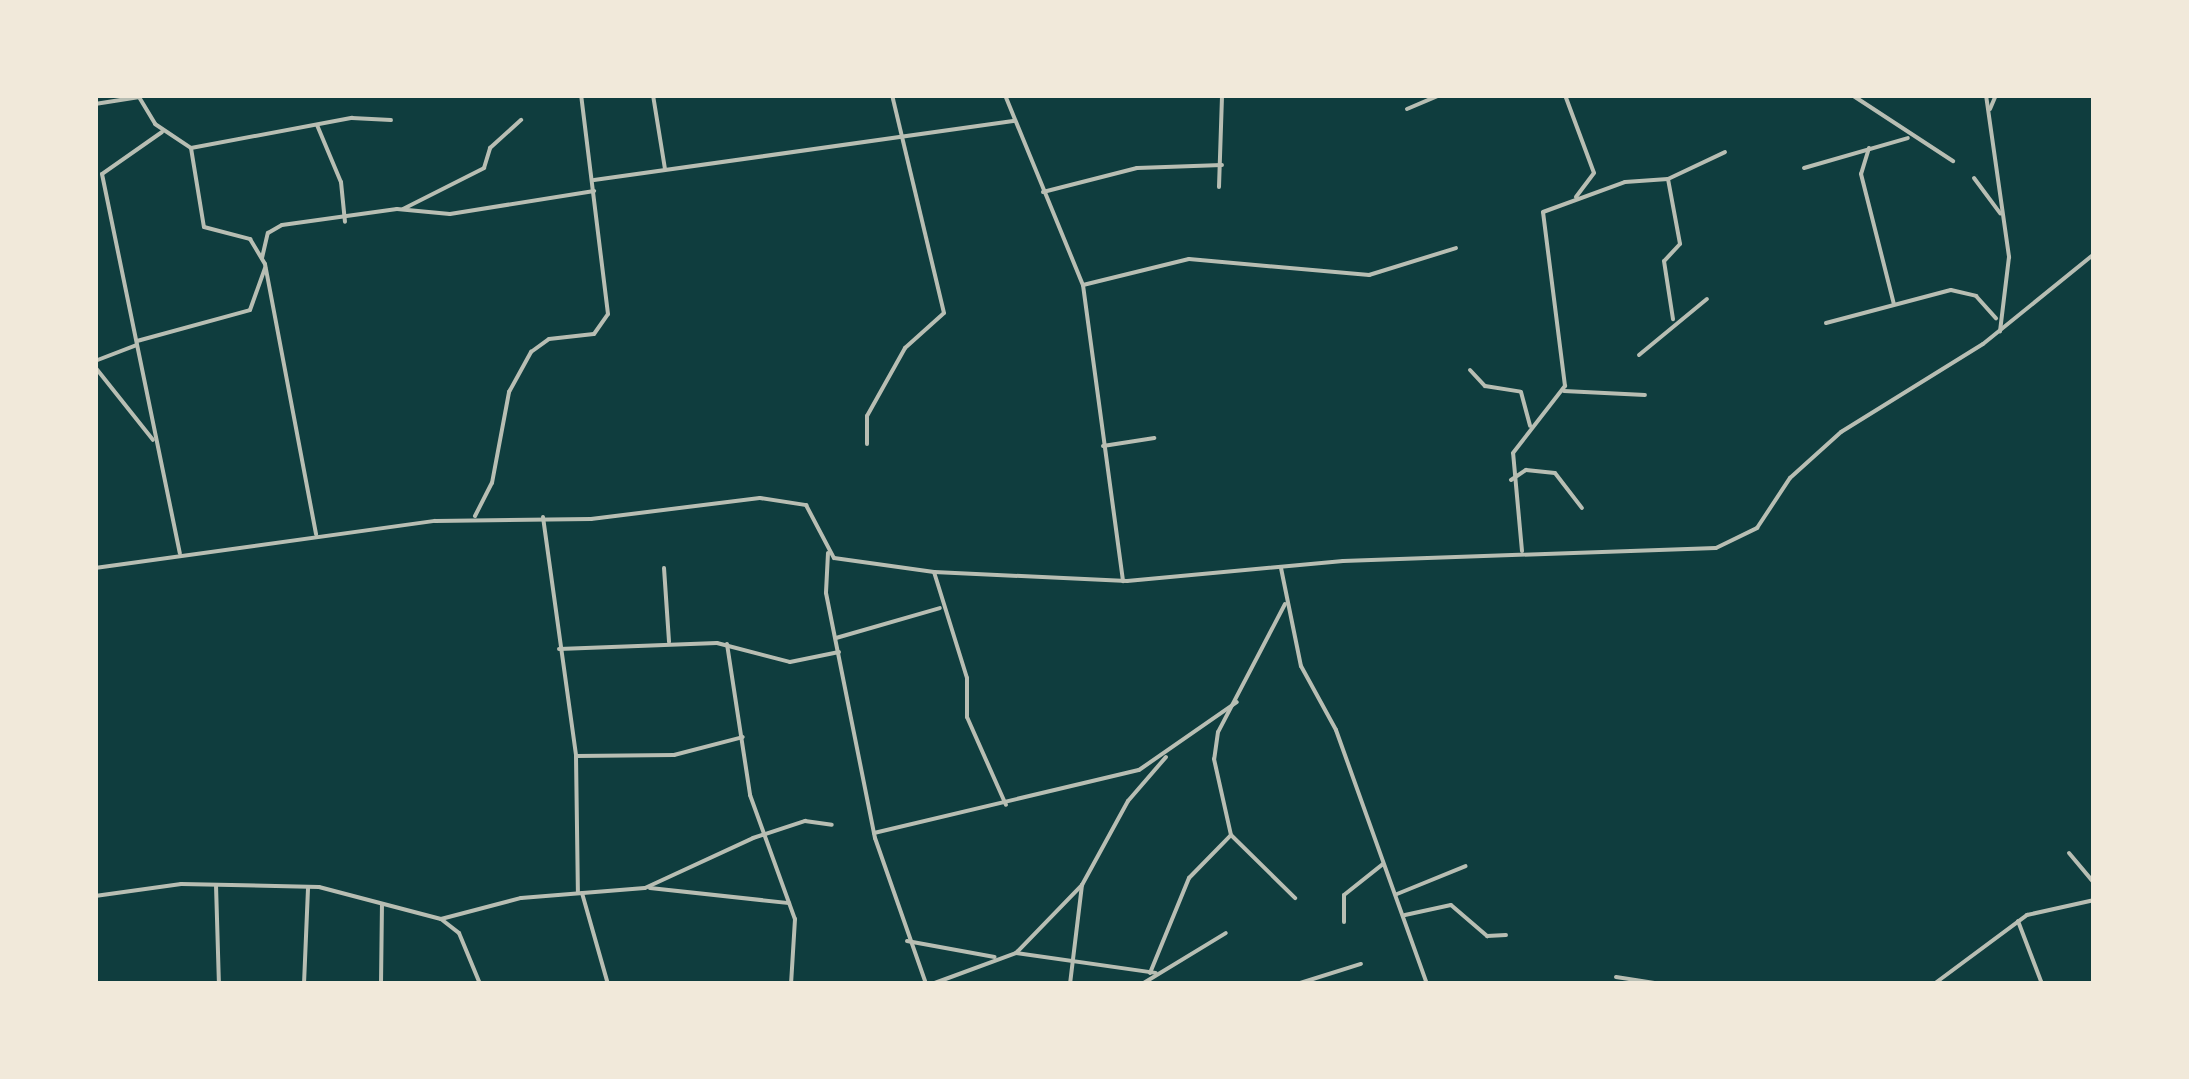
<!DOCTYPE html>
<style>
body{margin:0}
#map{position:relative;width:2189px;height:1079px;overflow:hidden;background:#0f3d3e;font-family:"DM Sans",sans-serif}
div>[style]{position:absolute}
.minor>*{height:4px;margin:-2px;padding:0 2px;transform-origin:2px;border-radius:2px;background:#b8beb3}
span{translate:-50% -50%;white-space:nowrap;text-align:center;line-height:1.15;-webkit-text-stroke:8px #f1e9da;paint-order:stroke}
.frame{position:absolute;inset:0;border:98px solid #f1e9da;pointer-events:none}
</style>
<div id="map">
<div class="minor">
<div style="left:653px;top:95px;width:75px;rotate:80.8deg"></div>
<div style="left:1005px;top:95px;width:205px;rotate:67.7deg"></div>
<div style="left:1083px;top:285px;width:299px;rotate:82.3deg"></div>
<div style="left:1565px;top:95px;width:83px;rotate:69.6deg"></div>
<div style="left:1594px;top:173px;width:30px;rotate:127deg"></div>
<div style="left:1852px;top:95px;width:121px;rotate:33.2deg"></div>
<div style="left:1986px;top:95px;width:164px;rotate:81.9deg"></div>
<div style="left:2009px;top:257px;width:75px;rotate:96.9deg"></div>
<div style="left:95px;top:104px;width:45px;rotate:-9deg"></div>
<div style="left:139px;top:97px;width:31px;rotate:59deg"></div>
<div style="left:155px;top:124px;width:43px;rotate:33.7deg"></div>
<div style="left:191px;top:148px;width:80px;rotate:80.7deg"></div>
<div style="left:204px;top:227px;width:48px;rotate:14.6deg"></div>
<div style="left:250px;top:239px;width:29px;rotate:59deg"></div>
<div style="left:265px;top:264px;width:275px;rotate:79.3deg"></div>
<div style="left:1407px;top:109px;width:36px;rotate:-23deg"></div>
<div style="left:1990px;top:109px;width:15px;rotate:-67deg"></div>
<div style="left:317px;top:125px;width:62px;rotate:67.2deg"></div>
<div style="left:341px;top:182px;width:40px;rotate:84.3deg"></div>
<div style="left:162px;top:132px;width:73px;rotate:145deg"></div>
<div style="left:102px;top:174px;width:387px;rotate:78.4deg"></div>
<div style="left:191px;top:148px;width:164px;rotate:-10.6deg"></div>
<div style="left:352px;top:118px;width:39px;rotate:3deg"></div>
<div style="left:1869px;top:148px;width:27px;rotate:107deg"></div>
<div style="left:1861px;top:174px;width:134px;rotate:75.8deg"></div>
<div style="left:1804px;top:168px;width:108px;rotate:-16.1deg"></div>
<div style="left:1974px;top:178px;width:44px;rotate:53.4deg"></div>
<div style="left:1668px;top:179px;width:63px;rotate:-25.3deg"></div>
<div style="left:594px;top:180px;width:425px;rotate:-8deg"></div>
<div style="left:1219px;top:187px;width:92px;rotate:-88.1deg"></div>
<div style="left:1043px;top:192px;width:97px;rotate:-14.3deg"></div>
<div style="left:1137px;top:168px;width:85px;rotate:-2deg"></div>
<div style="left:403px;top:209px;width:91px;rotate:-26.8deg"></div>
<div style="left:484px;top:168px;width:21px;rotate:-73deg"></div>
<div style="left:490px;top:148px;width:42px;rotate:-42.1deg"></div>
<div style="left:262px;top:258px;width:26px;rotate:-77deg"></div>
<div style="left:268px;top:233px;width:16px;rotate:-30deg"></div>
<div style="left:282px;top:225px;width:116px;rotate:-7.9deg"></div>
<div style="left:397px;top:209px;width:53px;rotate:5.4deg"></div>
<div style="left:450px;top:214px;width:146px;rotate:-9.1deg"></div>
<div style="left:1083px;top:285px;width:109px;rotate:-13.8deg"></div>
<div style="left:1189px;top:259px;width:181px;rotate:5.1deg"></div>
<div style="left:1369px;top:275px;width:91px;rotate:-17.2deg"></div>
<div style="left:1826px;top:323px;width:129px;rotate:-14.8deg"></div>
<div style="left:1951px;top:290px;width:26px;rotate:13deg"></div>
<div style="left:1976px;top:296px;width:30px;rotate:48deg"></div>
<div style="left:137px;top:341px;width:117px;rotate:-15.3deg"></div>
<div style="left:250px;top:310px;width:45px;rotate:-70.3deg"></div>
<div style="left:1639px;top:355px;width:88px;rotate:-39.5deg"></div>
<div style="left:95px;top:361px;width:45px;rotate:-20.9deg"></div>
<div style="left:95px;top:367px;width:93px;rotate:51.5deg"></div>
<div style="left:1470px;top:370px;width:22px;rotate:47deg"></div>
<div style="left:1485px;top:386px;width:36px;rotate:9deg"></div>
<div style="left:1521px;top:392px;width:35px;rotate:75deg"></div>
<div style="left:1564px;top:391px;width:81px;rotate:2.8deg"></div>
<div style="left:867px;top:444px;width:28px;rotate:-90deg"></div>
<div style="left:867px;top:416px;width:78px;rotate:-60.8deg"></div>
<div style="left:905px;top:348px;width:52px;rotate:-41.9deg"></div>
<div style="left:944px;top:313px;width:224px;rotate:-103.4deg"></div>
<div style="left:1103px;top:446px;width:52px;rotate:-8.9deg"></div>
<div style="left:1511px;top:480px;width:18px;rotate:-34deg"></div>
<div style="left:1526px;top:470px;width:29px;rotate:6deg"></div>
<div style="left:1555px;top:473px;width:44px;rotate:52.4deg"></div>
<div style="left:475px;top:516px;width:37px;rotate:-63deg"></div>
<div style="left:492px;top:483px;width:93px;rotate:-79.4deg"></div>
<div style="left:509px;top:392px;width:46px;rotate:-61.2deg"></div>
<div style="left:531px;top:352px;width:22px;rotate:-36deg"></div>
<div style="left:549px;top:339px;width:45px;rotate:-6.3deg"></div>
<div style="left:594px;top:334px;width:24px;rotate:-55deg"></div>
<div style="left:608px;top:314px;width:221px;rotate:-97deg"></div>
<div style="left:543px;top:517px;width:241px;rotate:82.1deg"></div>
<div style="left:576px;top:756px;width:137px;rotate:89.2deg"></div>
<div style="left:1522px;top:551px;width:98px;rotate:-95.2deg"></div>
<div style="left:1513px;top:453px;width:85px;rotate:-52.2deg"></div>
<div style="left:1565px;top:386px;width:175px;rotate:-97.2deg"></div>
<div style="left:1543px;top:212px;width:87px;rotate:-20.1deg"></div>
<div style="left:1625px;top:182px;width:43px;rotate:-4deg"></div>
<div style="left:1668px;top:179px;width:66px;rotate:79.5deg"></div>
<div style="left:1680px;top:244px;width:23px;rotate:133deg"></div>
<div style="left:1664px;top:261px;width:59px;rotate:81.2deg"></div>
<div style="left:828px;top:553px;width:40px;rotate:92.9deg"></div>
<div style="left:826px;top:593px;width:250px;rotate:78.7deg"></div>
<div style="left:875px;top:838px;width:155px;rotate:70.7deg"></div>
<div style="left:95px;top:568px;width:343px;rotate:-7.9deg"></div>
<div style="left:435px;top:521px;width:156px;rotate:-0.7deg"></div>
<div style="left:591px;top:519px;width:170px;rotate:-7.1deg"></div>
<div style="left:760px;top:498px;width:47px;rotate:8.7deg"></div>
<div style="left:806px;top:505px;width:60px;rotate:62.2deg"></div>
<div style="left:834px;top:558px;width:101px;rotate:8deg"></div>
<div style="left:934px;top:572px;width:193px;rotate:2.7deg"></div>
<div style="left:1127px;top:581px;width:217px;rotate:-5.3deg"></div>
<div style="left:1343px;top:561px;width:373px;rotate:-2deg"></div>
<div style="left:1716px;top:548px;width:46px;rotate:-26deg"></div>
<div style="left:1757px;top:528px;width:60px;rotate:-56.6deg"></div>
<div style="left:1790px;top:478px;width:69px;rotate:-42deg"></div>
<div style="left:1841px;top:432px;width:167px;rotate:-31.8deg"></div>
<div style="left:1983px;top:344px;width:143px;rotate:-39deg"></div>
<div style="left:664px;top:568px;width:74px;rotate:86.1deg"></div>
<div style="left:1281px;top:568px;width:100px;rotate:78.5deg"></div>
<div style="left:1301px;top:666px;width:73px;rotate:61.3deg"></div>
<div style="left:1336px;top:730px;width:270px;rotate:70.3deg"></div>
<div style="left:934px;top:572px;width:111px;rotate:72.7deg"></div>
<div style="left:967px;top:678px;width:39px;rotate:90deg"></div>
<div style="left:967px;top:717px;width:96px;rotate:66.1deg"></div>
<div style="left:1285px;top:604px;width:144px;rotate:117.6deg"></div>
<div style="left:1218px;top:732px;width:27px;rotate:98deg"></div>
<div style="left:1214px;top:759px;width:78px;rotate:77.4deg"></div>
<div style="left:1231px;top:835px;width:90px;rotate:44.5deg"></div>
<div style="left:836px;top:638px;width:108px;rotate:-16.1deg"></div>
<div style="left:727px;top:644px;width:153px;rotate:81.3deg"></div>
<div style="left:750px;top:795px;width:132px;rotate:70.1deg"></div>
<div style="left:795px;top:919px;width:65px;rotate:93.5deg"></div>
<div style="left:559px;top:649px;width:158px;rotate:-2.2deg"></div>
<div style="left:717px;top:643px;width:75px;rotate:14.6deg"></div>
<div style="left:790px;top:662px;width:50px;rotate:-11.5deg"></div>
<div style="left:576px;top:756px;width:98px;rotate:-0.6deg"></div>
<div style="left:674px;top:755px;width:71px;rotate:-14.6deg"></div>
<div style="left:874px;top:833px;width:272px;rotate:-13.4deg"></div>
<div style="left:1139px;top:770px;width:119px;rotate:-34.8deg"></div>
<div style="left:2069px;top:853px;width:39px;rotate:50deg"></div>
<div style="left:216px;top:885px;width:99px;rotate:88.3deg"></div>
<div style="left:650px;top:888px;width:140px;rotate:6.2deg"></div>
<div style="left:582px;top:893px;width:95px;rotate:74.1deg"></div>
<div style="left:1397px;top:894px;width:74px;rotate:-22.1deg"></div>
<div style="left:95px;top:896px;width:87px;rotate:-7.9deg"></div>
<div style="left:181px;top:884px;width:138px;rotate:1.2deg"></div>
<div style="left:319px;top:887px;width:126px;rotate:14.7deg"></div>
<div style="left:441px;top:919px;width:83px;rotate:-14.7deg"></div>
<div style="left:521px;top:898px;width:124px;rotate:-4.6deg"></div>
<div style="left:645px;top:888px;width:119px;rotate:-24.8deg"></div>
<div style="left:753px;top:838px;width:55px;rotate:-18.1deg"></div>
<div style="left:805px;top:821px;width:27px;rotate:8deg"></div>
<div style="left:1405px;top:915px;width:47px;rotate:-12.3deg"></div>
<div style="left:1451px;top:905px;width:48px;rotate:40.7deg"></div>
<div style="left:1487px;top:936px;width:19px;rotate:-3deg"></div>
<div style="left:441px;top:919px;width:23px;rotate:38deg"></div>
<div style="left:459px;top:933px;width:55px;rotate:67.6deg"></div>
<div style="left:2018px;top:921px;width:67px;rotate:69.1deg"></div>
<div style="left:1344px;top:922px;width:27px;rotate:-90deg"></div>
<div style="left:1344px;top:895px;width:50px;rotate:-38.5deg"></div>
<div style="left:907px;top:941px;width:89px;rotate:10.3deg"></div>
<div style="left:1016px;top:953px;width:95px;rotate:-45.9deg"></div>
<div style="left:1150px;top:973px;width:103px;rotate:-67.7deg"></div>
<div style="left:1189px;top:878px;width:60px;rotate:-45.7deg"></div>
<div style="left:1616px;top:977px;width:47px;rotate:8.7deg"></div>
<div style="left:304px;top:984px;width:97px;rotate:-87.6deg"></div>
<div style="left:381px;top:984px;width:80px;rotate:-89.3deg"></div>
<div style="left:932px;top:984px;width:90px;rotate:-20.3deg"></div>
<div style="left:1016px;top:953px;width:141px;rotate:8.1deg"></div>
<div style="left:1070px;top:984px;width:100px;rotate:-83.1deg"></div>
<div style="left:1082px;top:885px;width:96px;rotate:-61.3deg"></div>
<div style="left:1128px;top:801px;width:58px;rotate:-49.2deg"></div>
<div style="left:1142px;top:984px;width:98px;rotate:-31.3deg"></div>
<div style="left:1297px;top:984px;width:67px;rotate:-17.4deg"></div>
<div style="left:1934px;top:984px;width:116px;rotate:-36.6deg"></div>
<div style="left:2027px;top:915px;width:69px;rotate:-12.6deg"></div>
</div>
<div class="frame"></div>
</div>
